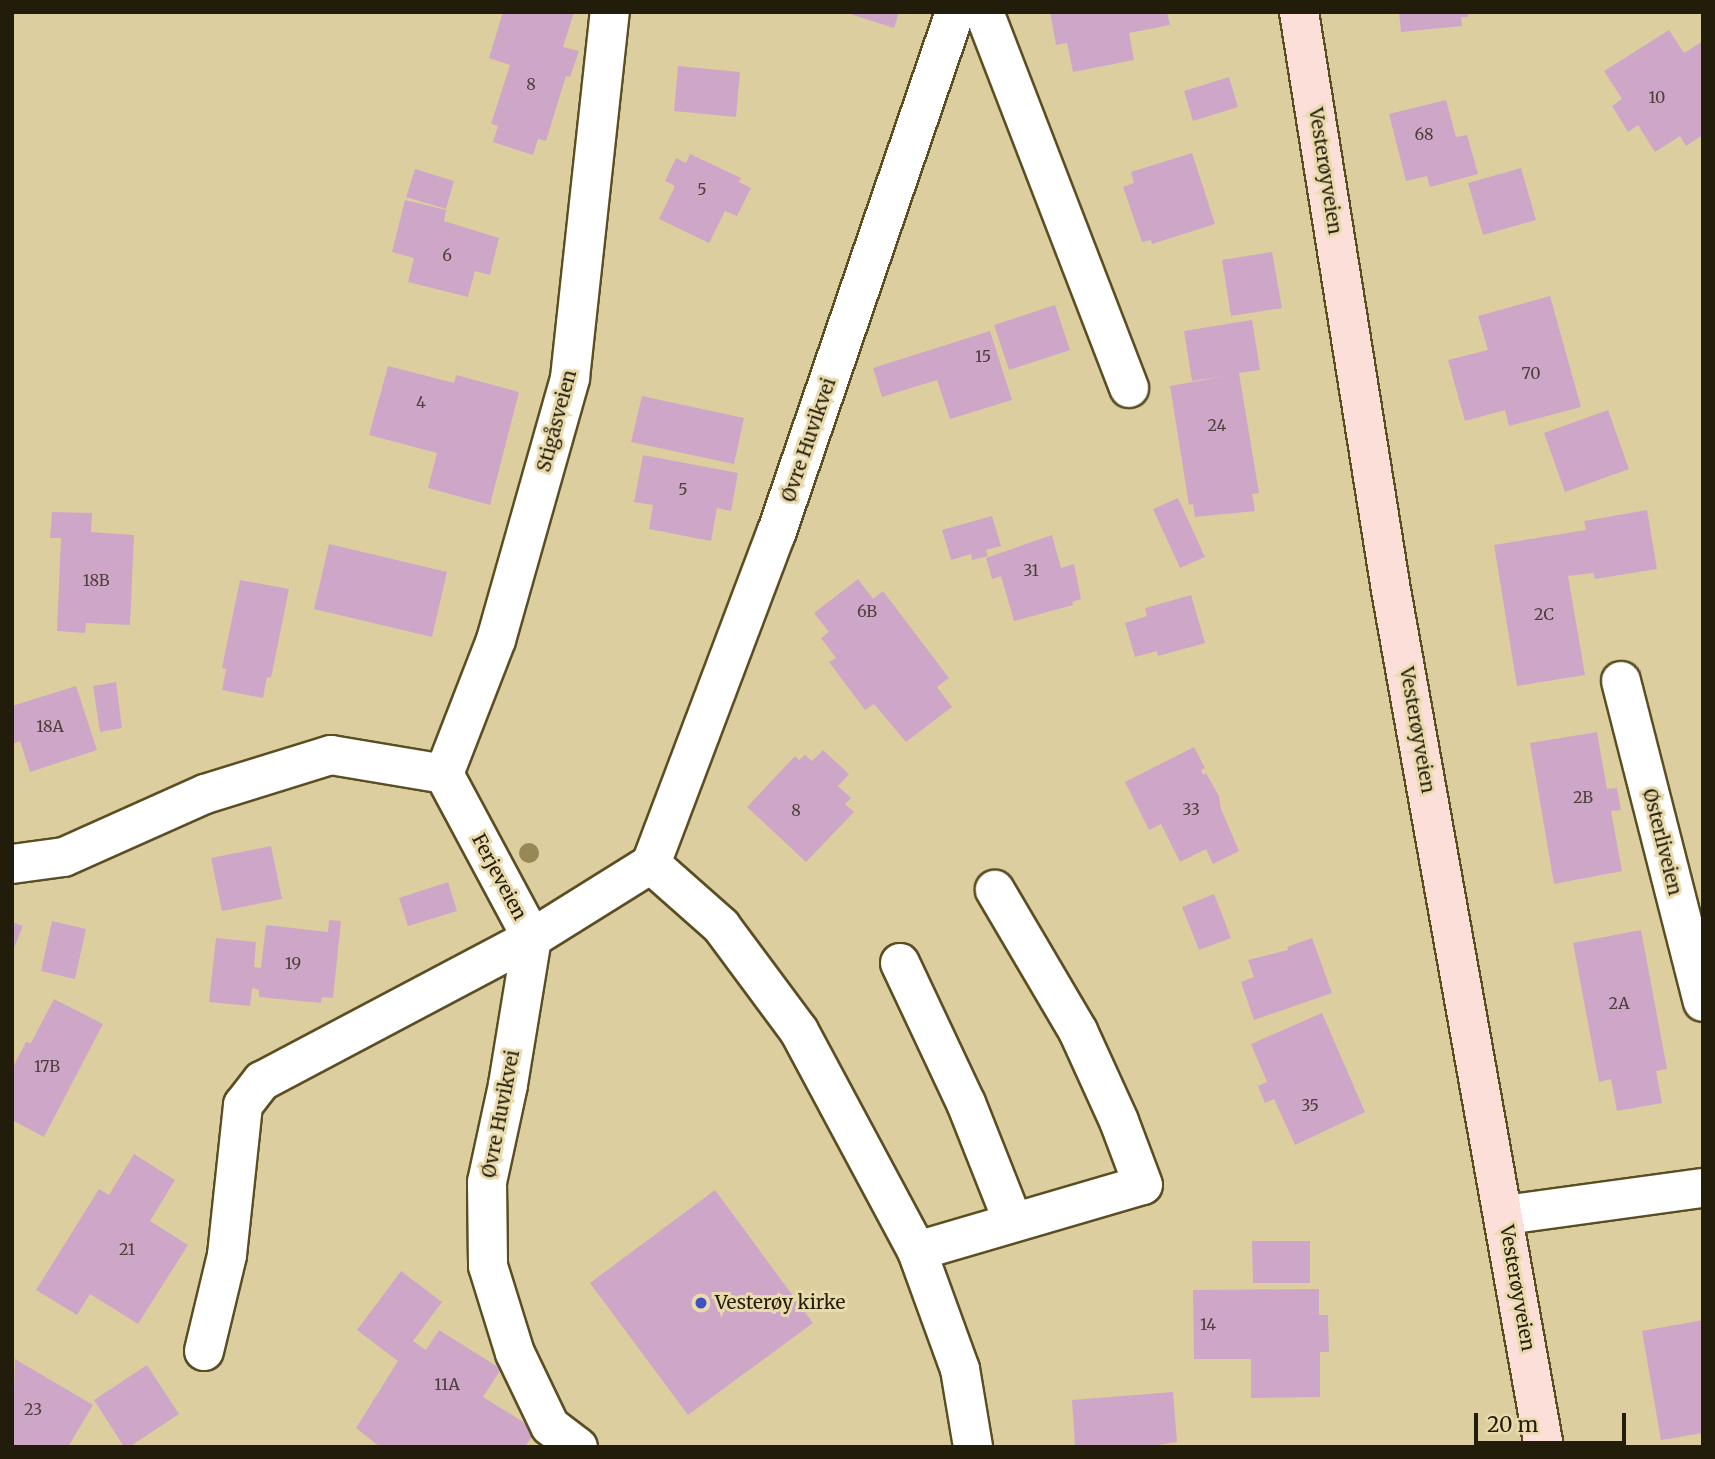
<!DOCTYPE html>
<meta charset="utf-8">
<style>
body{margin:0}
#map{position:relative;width:1715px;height:1459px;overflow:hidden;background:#ddcea0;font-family:Merriweather,serif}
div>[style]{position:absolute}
.building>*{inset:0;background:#cea7c8}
.roads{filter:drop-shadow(2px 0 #5b4e23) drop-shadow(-2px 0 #5b4e23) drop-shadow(0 2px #5b4e23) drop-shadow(0 -2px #5b4e23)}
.minor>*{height:38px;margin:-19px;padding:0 19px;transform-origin:19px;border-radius:19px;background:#fff}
.major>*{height:38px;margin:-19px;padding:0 19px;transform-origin:19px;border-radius:19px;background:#fcdfd9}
.trees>*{width:20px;height:20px;margin:-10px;border-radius:50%;background:#988856}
.dots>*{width:19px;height:19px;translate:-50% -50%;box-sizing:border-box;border:4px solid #eadbad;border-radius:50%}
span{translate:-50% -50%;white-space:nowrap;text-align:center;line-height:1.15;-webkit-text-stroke:6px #eadbad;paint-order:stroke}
.number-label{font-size:16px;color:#4d3f3a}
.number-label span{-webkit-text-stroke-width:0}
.street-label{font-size:19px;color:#221c0a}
.poi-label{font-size:19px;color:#221c0a}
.left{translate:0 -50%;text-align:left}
.frame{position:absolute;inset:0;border:14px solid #221c0a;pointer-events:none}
.scale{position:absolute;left:1474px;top:1413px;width:152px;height:32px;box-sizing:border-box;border:4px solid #221c0a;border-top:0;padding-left:9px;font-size:21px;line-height:24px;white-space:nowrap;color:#221c0a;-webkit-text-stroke:5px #eadbad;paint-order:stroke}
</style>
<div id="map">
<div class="building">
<div style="clip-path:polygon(503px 12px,574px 12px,563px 47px,579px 51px,570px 77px,566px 76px,546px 141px,538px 139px,533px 155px,493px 142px,498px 126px,491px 124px,510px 65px,489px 58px)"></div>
<div style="clip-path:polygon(844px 12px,899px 12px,894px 28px)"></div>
<div style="clip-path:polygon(1050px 12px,1167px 12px,1170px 25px,1129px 33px,1134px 60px,1073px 72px,1067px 43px,1056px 45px)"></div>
<div style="clip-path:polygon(1399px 12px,1468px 12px,1468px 17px,1461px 17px,1462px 26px,1401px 32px)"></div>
<div style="clip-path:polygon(1669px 30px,1684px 53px,1703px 41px,1703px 135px,1686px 146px,1680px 136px,1655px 152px,1638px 125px,1628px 132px,1612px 106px,1622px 99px,1604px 71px)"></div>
<div style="clip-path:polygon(678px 66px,740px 72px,736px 117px,674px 111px)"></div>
<div style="clip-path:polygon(1229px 77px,1238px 107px,1193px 121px,1184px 91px)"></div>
<div style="clip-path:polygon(1446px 100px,1456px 137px,1467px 135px,1478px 174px,1430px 187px,1427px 176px,1406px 181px,1389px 114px)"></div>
<div style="clip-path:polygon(1192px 153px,1215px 224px,1152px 244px,1151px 240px,1142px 242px,1123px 187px,1134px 183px,1131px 172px)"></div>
<div style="clip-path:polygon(690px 154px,741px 178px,739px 182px,751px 188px,737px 216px,725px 211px,709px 243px,659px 219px,675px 186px,665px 181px,676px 158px,686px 163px)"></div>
<div style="clip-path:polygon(1521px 168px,1536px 220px,1483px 235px,1468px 183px)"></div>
<div style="clip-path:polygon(415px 169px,454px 181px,446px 209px,406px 197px)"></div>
<div style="clip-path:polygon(405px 200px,446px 210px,444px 221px,499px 238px,490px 275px,475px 271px,468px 297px,408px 282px,414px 258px,392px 252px)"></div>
<div style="clip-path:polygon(1272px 252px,1282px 308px,1231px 316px,1222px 260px)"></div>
<div style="clip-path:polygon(1550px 296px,1581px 407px,1509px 426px,1505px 410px,1465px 421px,1448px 360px,1488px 350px,1478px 316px)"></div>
<div style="clip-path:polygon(1055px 305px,1070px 350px,1009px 370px,994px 325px)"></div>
<div style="clip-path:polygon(1252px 320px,1260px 370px,1239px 373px,1259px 493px,1252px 494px,1255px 511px,1195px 517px,1193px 504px,1189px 505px,1170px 386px,1226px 376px,1192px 381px,1184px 331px)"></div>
<div style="clip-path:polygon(990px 331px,1012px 400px,950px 419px,937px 380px,882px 397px,873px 368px)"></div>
<div style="clip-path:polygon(388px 366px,454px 383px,456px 375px,519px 392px,490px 505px,428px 488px,437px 453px,369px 435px)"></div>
<div style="clip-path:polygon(642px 396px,744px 418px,734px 464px,631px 442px)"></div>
<div style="clip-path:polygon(1608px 410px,1629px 469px,1565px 492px,1544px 433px)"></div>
<div style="clip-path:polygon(643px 455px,738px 473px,731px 511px,717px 508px,711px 541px,649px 529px,653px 505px,634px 502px)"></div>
<div style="clip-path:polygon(1178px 498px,1205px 557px,1180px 568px,1153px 509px)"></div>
<div style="clip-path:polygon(1647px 510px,1657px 569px,1595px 579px,1593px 573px,1568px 576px,1585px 675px,1517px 686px,1494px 545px,1586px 530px,1584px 521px)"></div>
<div style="clip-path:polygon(52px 512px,92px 513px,91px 532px,134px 535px,130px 625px,86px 623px,85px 633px,57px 631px,61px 538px,50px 538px)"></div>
<div style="clip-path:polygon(992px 516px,1001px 546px,986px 550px,988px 556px,972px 560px,971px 554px,951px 560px,942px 530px)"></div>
<div style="clip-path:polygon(1052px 535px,1061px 568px,1074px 564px,1081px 599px,1072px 602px,1073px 605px,1014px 621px,1001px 576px,992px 579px,986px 558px)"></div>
<div style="clip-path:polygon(329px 544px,447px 572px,432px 637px,314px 609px)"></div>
<div style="clip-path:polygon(858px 579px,873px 599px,883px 591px,949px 678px,937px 687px,952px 707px,906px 742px,874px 704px,865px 710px,829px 662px,836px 658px,821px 638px,829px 632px,814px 613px)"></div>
<div style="clip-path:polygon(240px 580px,289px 589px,271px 678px,267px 677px,263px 698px,222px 690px,226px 669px,222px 668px)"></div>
<div style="clip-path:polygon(1191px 595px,1205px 643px,1158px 656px,1157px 651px,1135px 657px,1125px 623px,1147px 616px,1145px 608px)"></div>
<div style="clip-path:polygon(116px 682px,122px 728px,100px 732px,93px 686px)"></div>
<div style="clip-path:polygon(76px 686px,97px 750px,30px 772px,20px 741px,12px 744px,12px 706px)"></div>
<div style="clip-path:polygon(1597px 732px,1607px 789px,1617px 788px,1621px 810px,1611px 811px,1622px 871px,1554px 884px,1530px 743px)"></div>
<div style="clip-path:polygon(1194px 747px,1205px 768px,1201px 770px,1203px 775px,1206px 773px,1219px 796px,1221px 809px,1239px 851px,1213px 864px,1206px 849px,1180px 862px,1161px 824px,1149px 830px,1125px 782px)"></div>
<div style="clip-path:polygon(823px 750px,849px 774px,838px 786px,851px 798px,845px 804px,854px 812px,806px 862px,747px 807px,795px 756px,799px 760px,805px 755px,812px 761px)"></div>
<div style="clip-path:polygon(271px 846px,282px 899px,222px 911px,211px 858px)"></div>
<div style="clip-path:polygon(448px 882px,457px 911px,408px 926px,399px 898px)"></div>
<div style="clip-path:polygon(1214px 894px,1231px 938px,1199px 950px,1182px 907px)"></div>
<div style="clip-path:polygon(329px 920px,341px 921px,333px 998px,322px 997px,321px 1003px,259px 997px,259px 990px,252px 988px,250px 1006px,209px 1002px,216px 938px,256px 942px,254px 967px,261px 968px,266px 925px,328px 932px)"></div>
<div style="clip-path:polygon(52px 921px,86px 929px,75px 979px,41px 971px)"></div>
<div style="clip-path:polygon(12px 922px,23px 926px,12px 953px)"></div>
<div style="clip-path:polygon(1641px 930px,1667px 1069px,1656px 1071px,1662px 1103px,1617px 1111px,1611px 1079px,1599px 1082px,1573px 943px)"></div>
<div style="clip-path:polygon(1312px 938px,1332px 993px,1254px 1020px,1241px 982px,1254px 977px,1248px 960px,1288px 950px,1287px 947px)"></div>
<div style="clip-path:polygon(54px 999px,103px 1024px,44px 1137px,12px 1120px,12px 1069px,26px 1042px,31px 1043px)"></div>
<div style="clip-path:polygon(1322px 1013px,1365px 1112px,1295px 1145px,1274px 1099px,1265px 1103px,1258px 1086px,1267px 1082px,1251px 1044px)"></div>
<div style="clip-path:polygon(134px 1154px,175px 1180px,150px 1221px,188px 1245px,138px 1324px,90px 1294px,77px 1315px,36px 1290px,99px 1189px,109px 1195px)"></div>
<div style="clip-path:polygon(715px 1190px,813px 1323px,688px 1415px,590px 1283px)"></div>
<div style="clip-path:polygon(1252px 1241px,1310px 1241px,1310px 1283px,1253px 1283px)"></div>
<div style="clip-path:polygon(401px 1271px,442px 1302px,413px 1341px,426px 1350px,439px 1330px,501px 1369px,483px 1397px,536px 1430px,525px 1447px,380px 1447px,356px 1428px,398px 1361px,357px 1330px)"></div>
<div style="clip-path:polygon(1319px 1289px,1319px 1315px,1328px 1315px,1329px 1352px,1320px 1352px,1320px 1397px,1251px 1398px,1251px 1359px,1194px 1359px,1193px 1290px)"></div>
<div style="clip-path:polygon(1703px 1320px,1703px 1433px,1661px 1440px,1642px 1331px)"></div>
<div style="clip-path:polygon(15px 1359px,93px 1405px,68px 1447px,12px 1447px)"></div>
<div style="clip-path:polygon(147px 1365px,179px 1414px,129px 1447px,124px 1447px,94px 1400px)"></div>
<div style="clip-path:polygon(1173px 1392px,1177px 1442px,1147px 1447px,1075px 1447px,1072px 1400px)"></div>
</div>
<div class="roads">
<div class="minor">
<div style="left:984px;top:12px;width:403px;rotate:68.9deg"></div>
<div style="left:1621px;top:681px;width:331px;rotate:75.7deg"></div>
<div style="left:444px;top:774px;width:144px;rotate:-68.8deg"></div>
<div style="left:496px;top:640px;width:272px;rotate:-74.2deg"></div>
<div style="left:570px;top:378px;width:368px;rotate:-83.8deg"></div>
<div style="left:12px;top:864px;width:52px;rotate:-7.7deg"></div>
<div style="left:64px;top:857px;width:154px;rotate:-24.1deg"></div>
<div style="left:205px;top:794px;width:132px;rotate:-17.2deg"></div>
<div style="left:331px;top:755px;width:115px;rotate:9.5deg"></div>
<div style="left:444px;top:774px;width:186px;rotate:61.8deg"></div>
<div style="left:651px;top:864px;width:94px;rotate:41.5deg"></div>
<div style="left:721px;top:926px;width:131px;rotate:53.4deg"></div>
<div style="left:799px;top:1031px;width:250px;rotate:61.8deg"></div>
<div style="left:917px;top:1251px;width:126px;rotate:70deg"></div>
<div style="left:960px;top:1369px;width:79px;rotate:80.5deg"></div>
<div style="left:532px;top:938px;width:149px;rotate:99.3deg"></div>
<div style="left:508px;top:1085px;width:99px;rotate:102.2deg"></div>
<div style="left:487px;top:1182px;width:84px;rotate:89.3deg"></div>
<div style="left:488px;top:1266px;width:91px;rotate:72.8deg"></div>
<div style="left:515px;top:1353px;width:81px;rotate:64.4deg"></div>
<div style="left:550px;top:1426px;width:35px;rotate:37deg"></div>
<div style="left:900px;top:963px;width:155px;rotate:64.8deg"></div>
<div style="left:966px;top:1103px;width:128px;rotate:68.4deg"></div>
<div style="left:1505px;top:1215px;width:200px;rotate:-7.8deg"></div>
<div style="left:917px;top:1251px;width:235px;rotate:-16.3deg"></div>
<div style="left:1143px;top:1185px;width:68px;rotate:-110.6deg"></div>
<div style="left:1119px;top:1121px;width:99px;rotate:-114.5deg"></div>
<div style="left:1078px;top:1031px;width:164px;rotate:-120.5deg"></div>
<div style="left:204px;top:1351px;width:99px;rotate:-76.5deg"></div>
<div style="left:227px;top:1255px;width:151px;rotate:-83.9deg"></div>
<div style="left:243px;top:1105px;width:31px;rotate:-52deg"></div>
<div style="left:262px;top:1081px;width:306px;rotate:-27.9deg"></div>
<div style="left:532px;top:938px;width:140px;rotate:-31.9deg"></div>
<div style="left:651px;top:864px;width:353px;rotate:-69.3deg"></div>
<div style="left:776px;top:534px;width:552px;rotate:-71.07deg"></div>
</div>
<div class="major">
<div style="left:1299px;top:12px;width:585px;rotate:80.96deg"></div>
<div style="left:1391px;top:590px;width:871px;rotate:79.88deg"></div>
</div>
</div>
<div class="trees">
<div style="left:529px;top:853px"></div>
</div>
<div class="dots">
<div style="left:701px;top:1303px;background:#4050c4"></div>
</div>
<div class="number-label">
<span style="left:531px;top:84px">8</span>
<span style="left:1657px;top:97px">10</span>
<span style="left:1424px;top:134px">68</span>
<span style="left:702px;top:189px">5</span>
<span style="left:447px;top:255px">6</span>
<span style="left:983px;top:356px">15</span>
<span style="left:1531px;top:373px">70</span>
<span style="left:421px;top:402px">4</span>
<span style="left:1217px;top:425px">24</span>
<span style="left:683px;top:489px">5</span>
<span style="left:1031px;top:570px">31</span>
<span style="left:96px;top:580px">18B</span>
<span style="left:867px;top:611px">6B</span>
<span style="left:1544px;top:614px">2C</span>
<span style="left:50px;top:726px">18A</span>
<span style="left:1583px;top:797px">2B</span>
<span style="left:1191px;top:809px">33</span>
<span style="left:796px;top:810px">8</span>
<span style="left:293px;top:963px">19</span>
<span style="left:1619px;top:1003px">2A</span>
<span style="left:47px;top:1066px">17B</span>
<span style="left:1310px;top:1105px">35</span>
<span style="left:127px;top:1249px">21</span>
<span style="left:1208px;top:1324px">14</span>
<span style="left:447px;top:1384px">11A</span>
<span style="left:33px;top:1409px">23</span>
</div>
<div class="street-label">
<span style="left:1325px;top:171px;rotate:81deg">Vesterøyveien</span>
<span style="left:557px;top:421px;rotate:-75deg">Stigåsveien</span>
<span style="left:809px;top:440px;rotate:-71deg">Øvre Huvikvei</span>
<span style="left:1417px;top:730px;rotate:80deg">Vesterøyveien</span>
<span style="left:1662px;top:842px;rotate:76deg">Østerliveien</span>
<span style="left:499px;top:877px;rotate:62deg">Ferjeveien</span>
<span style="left:501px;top:1114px;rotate:-79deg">Øvre Huvikvei</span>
<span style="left:1517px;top:1288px;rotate:80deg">Vesterøyveien</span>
</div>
<div class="poi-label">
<span class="left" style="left:715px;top:1303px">Vesterøy kirke</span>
</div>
<div class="frame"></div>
<div class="scale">20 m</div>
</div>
